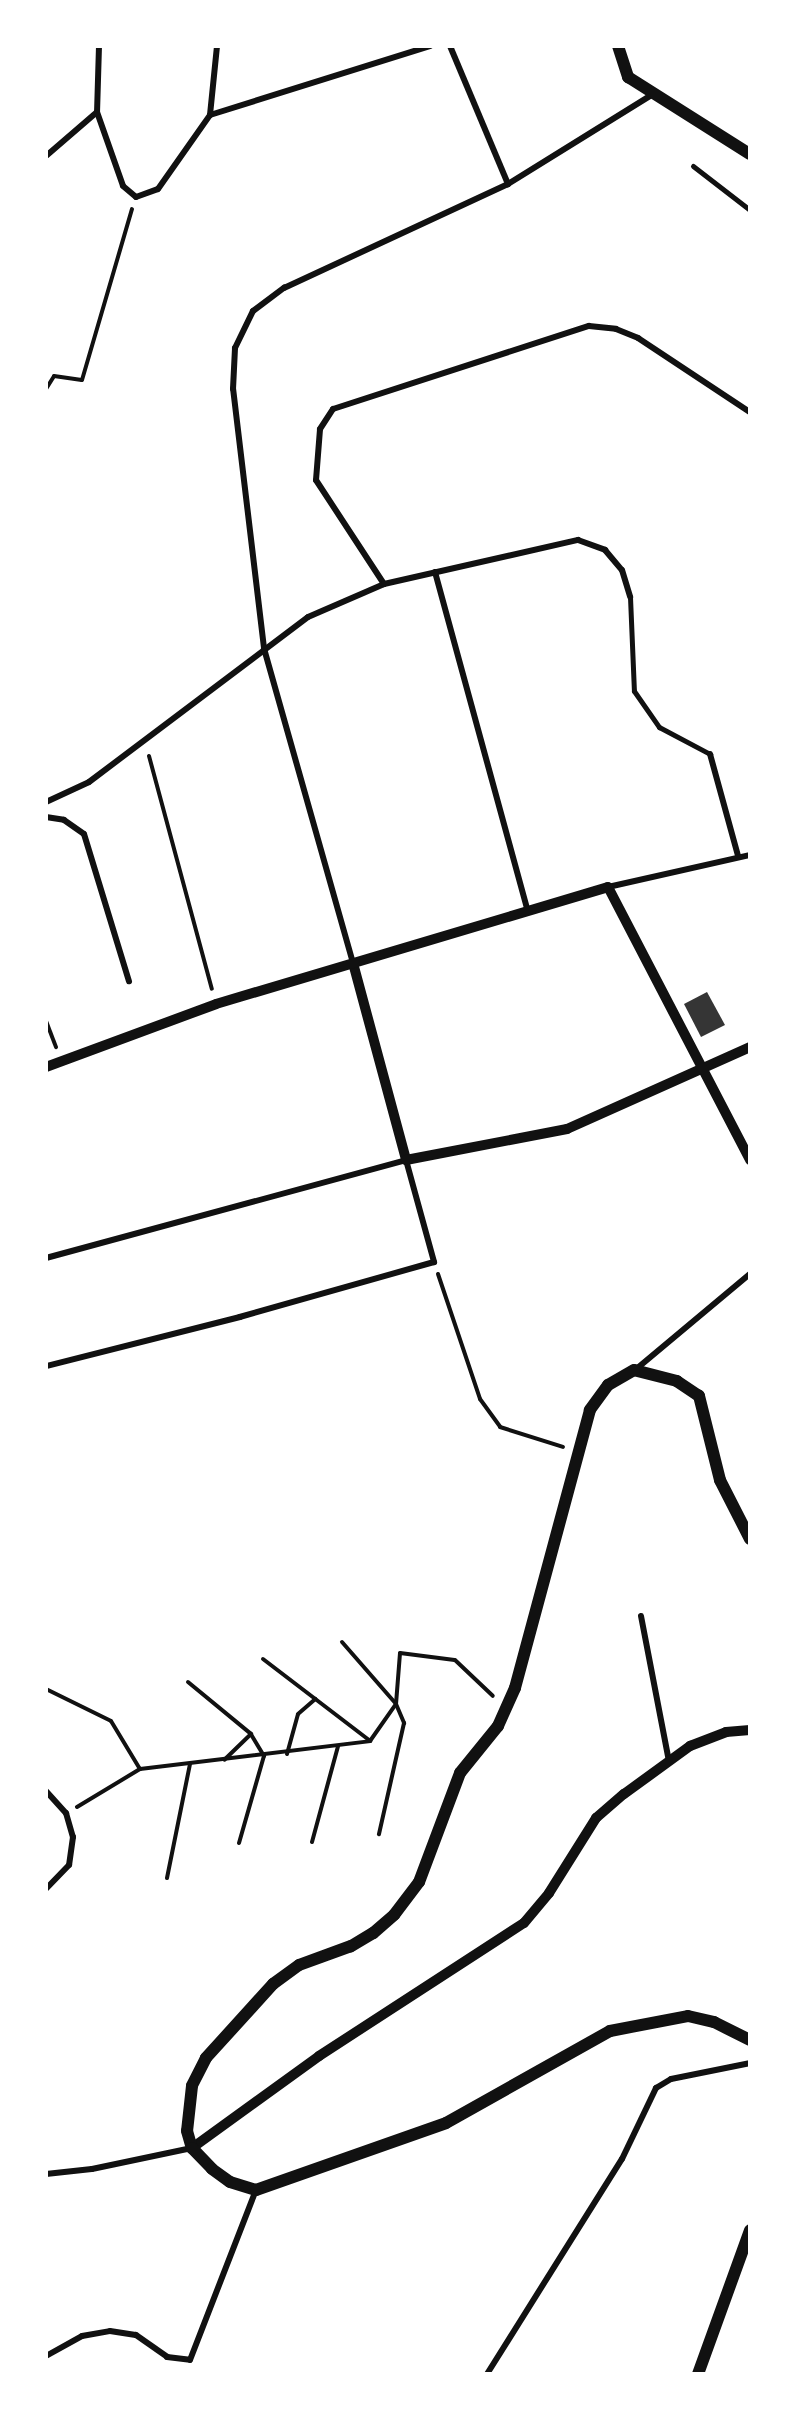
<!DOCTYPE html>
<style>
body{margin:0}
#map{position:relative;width:796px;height:2420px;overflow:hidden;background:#fff;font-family:Spectral,serif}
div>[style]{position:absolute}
.building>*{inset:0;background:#353535}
.path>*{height:4px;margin:-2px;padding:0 2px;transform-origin:2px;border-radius:2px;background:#111}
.pedestrian>*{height:5px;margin:-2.5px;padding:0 2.5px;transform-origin:2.5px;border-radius:2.5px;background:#111}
.minor>*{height:6px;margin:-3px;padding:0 3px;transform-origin:3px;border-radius:3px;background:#111}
.tertiary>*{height:10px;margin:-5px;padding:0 5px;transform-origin:5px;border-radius:5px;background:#111}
.secondary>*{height:12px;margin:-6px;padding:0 6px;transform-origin:6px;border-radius:6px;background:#111}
span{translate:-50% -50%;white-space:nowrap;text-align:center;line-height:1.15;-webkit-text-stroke:6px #fff;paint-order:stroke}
.frame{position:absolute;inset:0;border:48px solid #fff;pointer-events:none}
</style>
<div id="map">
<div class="building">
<div style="clip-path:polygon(707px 992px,725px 1025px,701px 1037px,684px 1004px)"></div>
</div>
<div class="path">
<div style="left:46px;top:389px;width:15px;rotate:-58deg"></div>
<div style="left:54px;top:376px;width:28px;rotate:8deg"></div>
<div style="left:82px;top:380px;width:178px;rotate:-73.7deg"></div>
<div style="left:149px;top:756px;width:241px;rotate:74.9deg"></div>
<div style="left:46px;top:1021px;width:28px;rotate:69deg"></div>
<div style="left:438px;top:1274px;width:132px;rotate:71.4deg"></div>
<div style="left:480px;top:1399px;width:34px;rotate:54deg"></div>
<div style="left:500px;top:1427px;width:66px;rotate:17.6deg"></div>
<div style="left:342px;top:1642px;width:82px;rotate:48.9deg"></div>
<div style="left:396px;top:1704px;width:21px;rotate:67deg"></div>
<div style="left:404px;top:1723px;width:114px;rotate:102.7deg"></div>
<div style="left:263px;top:1659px;width:133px;rotate:37.4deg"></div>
<div style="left:188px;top:1682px;width:82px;rotate:39.5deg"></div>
<div style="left:251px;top:1734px;width:37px;rotate:136deg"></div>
<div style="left:46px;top:1689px;width:72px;rotate:26.2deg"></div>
<div style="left:111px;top:1721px;width:56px;rotate:58.9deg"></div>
<div style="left:287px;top:1754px;width:41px;rotate:-74.6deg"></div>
<div style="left:298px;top:1714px;width:23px;rotate:-41deg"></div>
<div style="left:77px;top:1807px;width:74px;rotate:-31.1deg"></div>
<div style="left:140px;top:1769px;width:232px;rotate:-6.9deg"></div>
<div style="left:370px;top:1741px;width:45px;rotate:-54.9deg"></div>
<div style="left:396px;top:1704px;width:51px;rotate:-85.5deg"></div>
<div style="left:400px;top:1653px;width:55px;rotate:7.3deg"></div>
<div style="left:455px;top:1660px;width:52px;rotate:43.5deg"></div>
<div style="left:312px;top:1842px;width:99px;rotate:-74.8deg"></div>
<div style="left:239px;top:1843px;width:91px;rotate:-74deg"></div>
<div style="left:264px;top:1756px;width:26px;rotate:-121deg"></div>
<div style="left:167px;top:1878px;width:116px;rotate:-78.6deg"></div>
</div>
<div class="pedestrian">
<div style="left:693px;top:166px;width:72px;rotate:37.7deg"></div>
<div style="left:630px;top:597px;width:94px;rotate:87.6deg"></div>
<div style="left:634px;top:691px;width:44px;rotate:55.2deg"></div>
<div style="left:659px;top:727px;width:58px;rotate:27.9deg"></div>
</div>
<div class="minor">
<div style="left:99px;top:46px;width:66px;rotate:91.7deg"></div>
<div style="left:97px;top:112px;width:78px;rotate:70.6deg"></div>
<div style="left:123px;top:186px;width:17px;rotate:40deg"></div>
<div style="left:136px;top:197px;width:23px;rotate:-20deg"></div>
<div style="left:158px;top:189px;width:90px;rotate:-54.9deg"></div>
<div style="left:210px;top:115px;width:231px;rotate:-17.4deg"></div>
<div style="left:450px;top:46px;width:150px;rotate:67.2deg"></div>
<div style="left:210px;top:115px;width:69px;rotate:-84.2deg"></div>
<div style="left:46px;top:156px;width:67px;rotate:-40.8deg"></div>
<div style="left:435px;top:572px;width:352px;rotate:74.7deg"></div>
<div style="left:384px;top:584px;width:124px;rotate:-123.2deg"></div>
<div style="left:316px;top:480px;width:51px;rotate:-85.5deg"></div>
<div style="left:320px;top:429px;width:24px;rotate:-57deg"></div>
<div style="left:333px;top:409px;width:269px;rotate:-18deg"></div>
<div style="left:589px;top:326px;width:27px;rotate:6deg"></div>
<div style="left:616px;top:329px;width:24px;rotate:22deg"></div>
<div style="left:638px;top:338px;width:134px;rotate:33.5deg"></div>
<div style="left:710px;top:754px;width:106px;rotate:74.6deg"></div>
<div style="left:46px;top:802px;width:47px;rotate:-24.9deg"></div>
<div style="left:89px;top:782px;width:274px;rotate:-37deg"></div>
<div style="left:308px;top:617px;width:83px;rotate:-23.5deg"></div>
<div style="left:384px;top:584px;width:199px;rotate:-12.8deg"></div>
<div style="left:578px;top:540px;width:29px;rotate:20deg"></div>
<div style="left:605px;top:550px;width:26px;rotate:50deg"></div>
<div style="left:622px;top:570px;width:28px;rotate:73deg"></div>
<div style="left:46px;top:817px;width:18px;rotate:9deg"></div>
<div style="left:64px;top:820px;width:24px;rotate:35deg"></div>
<div style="left:84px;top:834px;width:154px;rotate:73deg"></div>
<div style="left:608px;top:887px;width:146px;rotate:-12.7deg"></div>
<div style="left:353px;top:963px;width:327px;rotate:-105.8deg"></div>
<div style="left:264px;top:648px;width:261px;rotate:-96.8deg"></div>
<div style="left:233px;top:389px;width:41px;rotate:-87.2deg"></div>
<div style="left:235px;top:348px;width:41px;rotate:-64.1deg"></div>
<div style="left:253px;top:311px;width:39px;rotate:-37deg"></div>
<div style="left:284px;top:288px;width:247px;rotate:-24.9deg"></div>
<div style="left:508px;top:184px;width:171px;rotate:-31.8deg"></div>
<div style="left:46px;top:1258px;width:373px;rotate:-15.2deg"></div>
<div style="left:406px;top:1160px;width:106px;rotate:74.6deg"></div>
<div style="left:434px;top:1262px;width:202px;rotate:164.2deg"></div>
<div style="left:240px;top:1317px;width:200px;rotate:165.8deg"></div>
<div style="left:635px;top:1370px;width:150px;rotate:-39.9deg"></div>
<div style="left:641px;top:1616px;width:148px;rotate:79.1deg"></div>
<div style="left:46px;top:1791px;width:30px;rotate:48deg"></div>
<div style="left:66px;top:1813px;width:25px;rotate:74deg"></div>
<div style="left:73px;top:1837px;width:28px;rotate:98deg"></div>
<div style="left:69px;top:1865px;width:33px;rotate:134deg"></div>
<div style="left:46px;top:2174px;width:46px;rotate:-6.2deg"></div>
<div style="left:92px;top:2169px;width:102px;rotate:-11.9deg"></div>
<div style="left:46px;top:2356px;width:41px;rotate:-29.1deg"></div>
<div style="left:82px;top:2336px;width:28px;rotate:-10deg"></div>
<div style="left:110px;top:2331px;width:26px;rotate:9deg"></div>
<div style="left:136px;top:2335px;width:38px;rotate:35deg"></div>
<div style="left:167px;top:2357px;width:23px;rotate:7deg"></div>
<div style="left:190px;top:2360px;width:182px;rotate:-68.8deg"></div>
<div style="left:487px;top:2374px;width:254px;rotate:-57.9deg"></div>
<div style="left:622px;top:2159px;width:79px;rotate:-64.4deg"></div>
<div style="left:656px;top:2088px;width:17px;rotate:-31deg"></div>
<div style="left:671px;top:2079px;width:81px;rotate:-11.4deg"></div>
</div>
<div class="tertiary">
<div style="left:353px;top:963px;width:204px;rotate:74.9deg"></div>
<div style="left:406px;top:1160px;width:164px;rotate:-10.9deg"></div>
<div style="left:567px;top:1129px;width:201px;rotate:-24.1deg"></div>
<div style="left:46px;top:1067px;width:181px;rotate:-20.3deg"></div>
<div style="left:216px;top:1004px;width:409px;rotate:-16.6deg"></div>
<div style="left:608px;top:887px;width:308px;rotate:62.5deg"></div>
<div style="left:192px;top:2148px;width:157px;rotate:-35.9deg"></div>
<div style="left:319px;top:2056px;width:244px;rotate:-33deg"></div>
<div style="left:524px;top:1923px;width:39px;rotate:-50deg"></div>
<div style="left:549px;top:1893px;width:89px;rotate:-57.9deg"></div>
<div style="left:596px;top:1818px;width:37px;rotate:-41deg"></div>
<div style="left:624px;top:1794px;width:82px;rotate:-36deg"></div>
<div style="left:690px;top:1746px;width:39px;rotate:-21deg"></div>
<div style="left:726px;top:1732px;width:24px;rotate:-5deg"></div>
</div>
<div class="secondary">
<div style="left:618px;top:46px;width:33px;rotate:72deg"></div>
<div style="left:628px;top:77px;width:144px;rotate:32.3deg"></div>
<div style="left:750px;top:1539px;width:66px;rotate:-117deg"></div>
<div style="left:720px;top:1480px;width:87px;rotate:-104deg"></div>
<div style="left:699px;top:1396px;width:27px;rotate:-146deg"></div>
<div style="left:677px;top:1381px;width:44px;rotate:-165.7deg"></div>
<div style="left:634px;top:1370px;width:30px;rotate:150deg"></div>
<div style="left:608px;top:1385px;width:31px;rotate:126deg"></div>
<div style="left:590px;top:1410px;width:288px;rotate:105.1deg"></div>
<div style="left:515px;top:1688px;width:42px;rotate:114.1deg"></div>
<div style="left:498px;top:1726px;width:60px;rotate:129deg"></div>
<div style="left:460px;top:1773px;width:116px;rotate:110.6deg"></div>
<div style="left:419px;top:1882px;width:41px;rotate:127.1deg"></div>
<div style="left:394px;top:1915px;width:28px;rotate:139deg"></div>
<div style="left:373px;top:1933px;width:26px;rotate:149deg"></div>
<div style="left:351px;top:1946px;width:55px;rotate:159.9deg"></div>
<div style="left:299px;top:1965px;width:32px;rotate:144deg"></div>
<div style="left:273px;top:1984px;width:100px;rotate:132.2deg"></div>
<div style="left:206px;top:2058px;width:31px;rotate:117deg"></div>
<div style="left:192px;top:2086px;width:45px;rotate:96.3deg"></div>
<div style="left:187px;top:2131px;width:18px;rotate:74deg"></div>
<div style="left:192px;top:2148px;width:29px;rotate:46deg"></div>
<div style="left:212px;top:2169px;width:22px;rotate:36deg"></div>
<div style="left:230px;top:2182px;width:27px;rotate:17deg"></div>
<div style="left:256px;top:2190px;width:201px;rotate:-19.4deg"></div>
<div style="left:446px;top:2123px;width:188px;rotate:-29.3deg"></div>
<div style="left:610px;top:2031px;width:79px;rotate:-10.9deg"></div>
<div style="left:688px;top:2016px;width:27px;rotate:13deg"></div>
<div style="left:714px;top:2022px;width:40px;rotate:26.6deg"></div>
<div style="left:698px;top:2374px;width:153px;rotate:-70.1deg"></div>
</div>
<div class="frame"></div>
</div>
